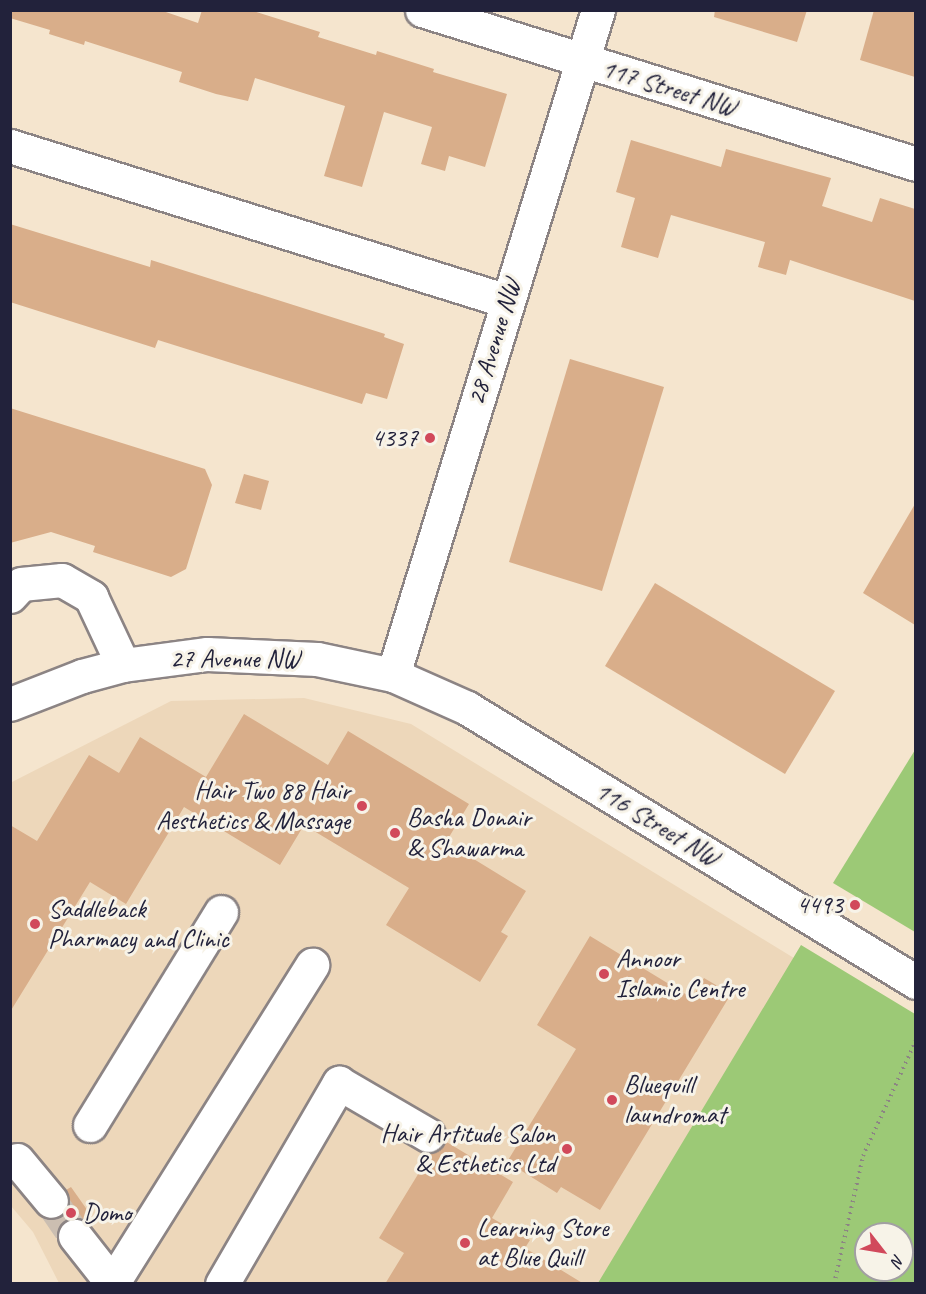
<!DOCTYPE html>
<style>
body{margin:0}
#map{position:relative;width:926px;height:1294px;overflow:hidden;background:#f5e5ce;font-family:Caveat,sans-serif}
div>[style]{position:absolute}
.built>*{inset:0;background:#edd7ba}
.green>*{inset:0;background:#9cc976}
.building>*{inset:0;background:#d9ae8a}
.minor-tunnel>*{height:33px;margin-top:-16.5px;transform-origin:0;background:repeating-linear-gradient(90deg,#cbbeb1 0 33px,transparent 0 49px)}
.path>*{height:4px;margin-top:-2px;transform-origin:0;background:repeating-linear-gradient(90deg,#8c8484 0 1.5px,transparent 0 6px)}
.roads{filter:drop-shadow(2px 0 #8c8484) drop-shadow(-2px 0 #8c8484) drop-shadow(0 2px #8c8484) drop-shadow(0 -2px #8c8484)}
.minor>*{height:33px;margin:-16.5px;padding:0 16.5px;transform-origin:16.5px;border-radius:16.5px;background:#fff}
.dots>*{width:16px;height:16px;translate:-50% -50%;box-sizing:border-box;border:3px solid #f7f3e8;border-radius:50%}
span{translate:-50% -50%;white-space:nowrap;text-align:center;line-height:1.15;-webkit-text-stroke:6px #f7f3e8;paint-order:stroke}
.street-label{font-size:26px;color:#22223b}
.poi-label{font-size:26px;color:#22223b}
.right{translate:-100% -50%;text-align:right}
.left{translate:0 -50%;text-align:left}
.frame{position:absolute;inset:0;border:12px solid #22223b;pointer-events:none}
.north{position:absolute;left:854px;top:1222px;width:60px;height:60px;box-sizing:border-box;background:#f7f3e8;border:2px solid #a29fa3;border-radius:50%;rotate:121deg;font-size:16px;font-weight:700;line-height:24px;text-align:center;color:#22223b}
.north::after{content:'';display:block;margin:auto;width:21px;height:27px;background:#d1495b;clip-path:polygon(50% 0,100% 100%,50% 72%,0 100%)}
</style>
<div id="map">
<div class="built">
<div style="clip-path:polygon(304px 698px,411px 724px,807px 966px,616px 1283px,59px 1283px,33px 1232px,11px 1206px,10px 783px,171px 701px)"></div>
</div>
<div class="green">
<div style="clip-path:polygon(915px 750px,915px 932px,833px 883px)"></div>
<div style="clip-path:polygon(evenodd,801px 945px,915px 1014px,915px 1283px,598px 1283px,801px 945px,866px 1234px,902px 1234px,902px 1270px,866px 1270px,866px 1234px)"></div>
</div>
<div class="building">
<div style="clip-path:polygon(10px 10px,160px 10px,198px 23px,202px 10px,250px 10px,320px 32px,318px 37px,376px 55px,377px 51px,434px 69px,433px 72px,507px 94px,485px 167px,449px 156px,445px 171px,421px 164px,432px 127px,384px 112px,362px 187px,324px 176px,345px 106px,255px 78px,248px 101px,216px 94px,179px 82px,182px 72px,85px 41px,84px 45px,49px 34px,50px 30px,10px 18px)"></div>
<div style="clip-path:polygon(715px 10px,807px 10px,797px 42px,714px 17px)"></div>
<div style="clip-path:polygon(874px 10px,915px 10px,915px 77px,860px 60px)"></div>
<div style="clip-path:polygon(631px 140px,721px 167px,726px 149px,831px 178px,822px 206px,872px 222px,880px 198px,915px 209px,915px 301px,790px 260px,786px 275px,758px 267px,765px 242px,671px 215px,658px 258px,621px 247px,635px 198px,616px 192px)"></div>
<div style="clip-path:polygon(10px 224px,150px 267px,151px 260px,385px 334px,384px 337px,404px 344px,387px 399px,366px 393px,362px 404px,158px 340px,155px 348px,10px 302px)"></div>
<div style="clip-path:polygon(570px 359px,664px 387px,602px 591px,509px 562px)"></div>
<div style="clip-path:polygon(10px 408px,205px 469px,212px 485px,186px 569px,171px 577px,93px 552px,95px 546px,51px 532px,10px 543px)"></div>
<div style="clip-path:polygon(244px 474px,269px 481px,261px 510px,235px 503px)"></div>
<div style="clip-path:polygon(915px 504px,915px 625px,863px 593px)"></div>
<div style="clip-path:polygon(655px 583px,835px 691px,785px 774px,605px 666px)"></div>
<div style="clip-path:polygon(244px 714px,328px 765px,348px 731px,469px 804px,446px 842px,526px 891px,501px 932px,508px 936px,480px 982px,386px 925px,409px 888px,304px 825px,280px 865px,184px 807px,126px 904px,90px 882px,10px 1012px,10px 825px,37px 841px,89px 755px,119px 773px,140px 737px,206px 777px)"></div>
<div style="clip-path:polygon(590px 936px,692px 998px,704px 978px,731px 994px,600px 1210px,561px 1187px,557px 1193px,507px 1162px,576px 1049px,537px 1025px)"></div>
<div style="clip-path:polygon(445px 1141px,513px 1182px,492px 1218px,530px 1240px,525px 1248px,584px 1284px,385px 1284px,404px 1253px,379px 1238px,431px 1153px,438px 1151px)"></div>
<div style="clip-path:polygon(71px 1187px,95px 1221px,90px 1225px,82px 1219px,73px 1217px,61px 1224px,57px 1218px,68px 1208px,70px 1198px,66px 1190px)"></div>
</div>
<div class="minor-tunnel">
<div style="left:51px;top:1201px;width:42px;rotate:55.6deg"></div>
</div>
<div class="path">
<div style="left:834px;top:1284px;width:131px;rotate:-77.2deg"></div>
<div style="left:863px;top:1156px;width:128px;rotate:-65.4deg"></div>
</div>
<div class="roads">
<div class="minor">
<div style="left:422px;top:10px;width:517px;rotate:17.31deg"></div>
<div style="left:10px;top:146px;width:521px;rotate:17.32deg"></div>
<div style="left:10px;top:596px;width:16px;rotate:-47deg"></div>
<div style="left:21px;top:584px;width:41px;rotate:-5.6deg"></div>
<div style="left:62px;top:580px;width:34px;rotate:30deg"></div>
<div style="left:91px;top:597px;width:75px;rotate:64.8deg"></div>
<div style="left:393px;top:675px;width:696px;rotate:-72.87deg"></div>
<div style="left:10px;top:704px;width:77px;rotate:-21.3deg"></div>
<div style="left:82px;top:676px;width:42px;rotate:-15deg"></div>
<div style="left:123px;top:665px;width:85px;rotate:-7.5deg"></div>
<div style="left:207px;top:654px;width:110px;rotate:2.6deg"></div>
<div style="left:317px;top:659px;width:78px;rotate:11.9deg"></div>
<div style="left:393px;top:675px;width:81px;rotate:24deg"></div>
<div style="left:467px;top:708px;width:526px;rotate:31.39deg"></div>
<div style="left:90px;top:1125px;width:250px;rotate:-58.4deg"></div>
<div style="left:17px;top:1160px;width:53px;rotate:50.3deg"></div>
<div style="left:75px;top:1236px;width:60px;rotate:51.8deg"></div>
<div style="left:112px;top:1284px;width:377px;rotate:-57.9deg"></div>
<div style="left:222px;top:1284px;width:233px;rotate:-59.8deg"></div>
<div style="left:339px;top:1083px;width:103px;rotate:30.3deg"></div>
</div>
</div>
<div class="dots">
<div style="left:430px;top:438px;background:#d1495b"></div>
<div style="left:362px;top:806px;background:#d1495b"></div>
<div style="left:395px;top:833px;background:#d1495b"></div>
<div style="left:855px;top:905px;background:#d1495b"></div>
<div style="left:35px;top:924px;background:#d1495b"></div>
<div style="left:604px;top:974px;background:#d1495b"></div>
<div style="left:612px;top:1100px;background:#d1495b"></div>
<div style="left:567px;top:1149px;background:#d1495b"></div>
<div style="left:71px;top:1213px;background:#d1495b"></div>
<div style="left:465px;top:1243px;background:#d1495b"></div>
</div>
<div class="street-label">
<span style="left:669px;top:88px;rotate:17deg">117 Street NW</span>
<span style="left:494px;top:342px;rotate:-73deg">28 Avenue NW</span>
<span style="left:235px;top:659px">27 Avenue NW</span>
<span style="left:657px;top:824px;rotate:31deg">116 Street NW</span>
</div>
<div class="poi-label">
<span class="right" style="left:418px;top:438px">4337</span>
<span class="right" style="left:350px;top:806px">Hair Two 88 Hair<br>Aesthetics &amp; Massage</span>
<span class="left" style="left:407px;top:833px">Basha Donair<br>&amp; Shawarma</span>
<span class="right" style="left:843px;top:905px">4493</span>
<span class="left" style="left:48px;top:924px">Saddleback<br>Pharmacy and Clinic</span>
<span class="left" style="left:616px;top:974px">Annoor<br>Islamic Centre</span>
<span class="left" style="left:624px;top:1100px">Bluequill<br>laundromat</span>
<span class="right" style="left:555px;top:1149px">Hair Artitude Salon<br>&amp; Esthetics Ltd</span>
<span class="left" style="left:83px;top:1213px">Domo</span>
<span class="left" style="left:477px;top:1243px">Learning Store<br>at Blue Quill</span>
</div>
<div class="frame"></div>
<div class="north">N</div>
</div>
